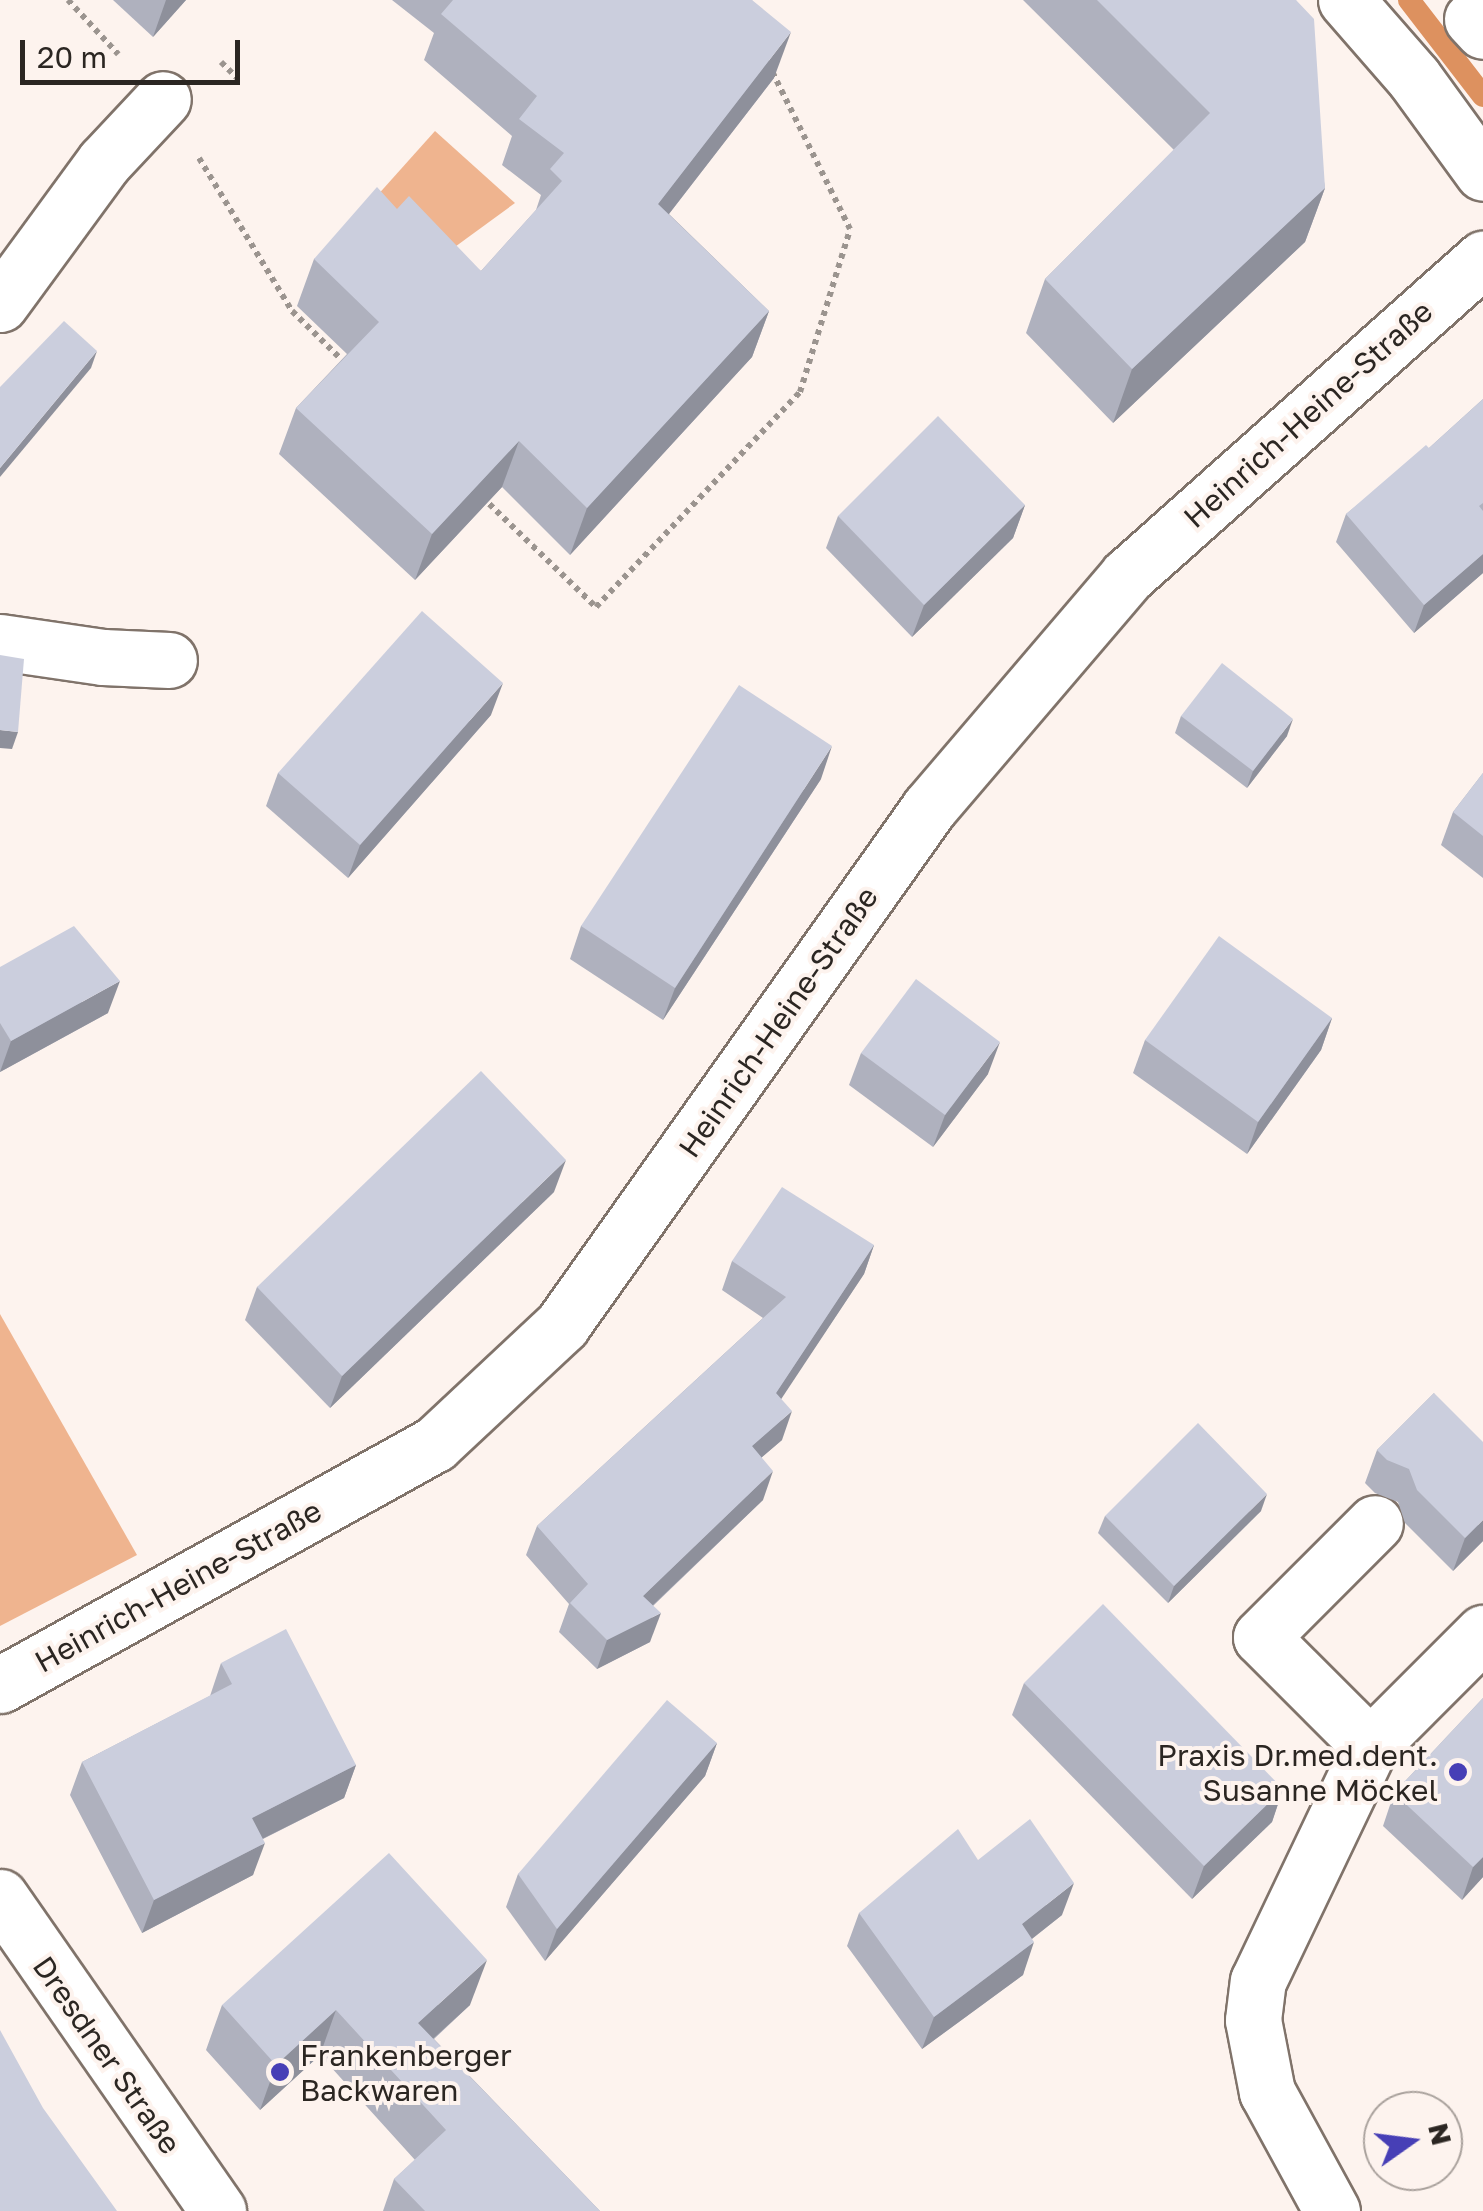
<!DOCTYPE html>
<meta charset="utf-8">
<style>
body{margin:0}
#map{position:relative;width:1483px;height:2211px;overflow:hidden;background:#fdf3ee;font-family:"Golos Text",sans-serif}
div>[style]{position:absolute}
.green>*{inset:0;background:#efb48f}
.stream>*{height:22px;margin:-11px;padding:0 11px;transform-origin:11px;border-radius:11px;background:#dd915f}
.path>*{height:6px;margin-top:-3px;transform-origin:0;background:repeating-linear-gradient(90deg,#9b948f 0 5px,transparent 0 10px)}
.roads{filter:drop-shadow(2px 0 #80736a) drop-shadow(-2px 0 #80736a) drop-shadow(0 2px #80736a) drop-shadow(0 -2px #80736a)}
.minor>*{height:55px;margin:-27.5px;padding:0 27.5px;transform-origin:27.5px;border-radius:27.5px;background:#fff}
.wall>*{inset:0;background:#afb1be}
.shaded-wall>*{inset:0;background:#8e909b}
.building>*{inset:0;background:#cbcedd}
.dots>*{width:28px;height:28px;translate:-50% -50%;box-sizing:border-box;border:5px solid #fdf3ee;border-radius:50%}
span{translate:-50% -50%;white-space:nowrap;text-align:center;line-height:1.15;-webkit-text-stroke:8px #fdf3ee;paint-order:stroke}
.street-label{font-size:30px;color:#2b2622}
.poi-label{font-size:30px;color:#2b2622}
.right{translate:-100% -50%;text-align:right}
.left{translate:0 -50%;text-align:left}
.north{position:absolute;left:1363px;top:2091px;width:100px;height:100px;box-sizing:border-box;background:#fdf3ee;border:2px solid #a9a19c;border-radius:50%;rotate:76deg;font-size:28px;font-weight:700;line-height:40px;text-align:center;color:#2b2622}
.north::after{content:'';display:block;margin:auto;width:35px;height:45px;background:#473fb6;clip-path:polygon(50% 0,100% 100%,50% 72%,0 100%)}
.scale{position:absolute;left:20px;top:40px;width:220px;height:45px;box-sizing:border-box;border:5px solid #2b2622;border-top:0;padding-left:12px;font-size:30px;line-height:35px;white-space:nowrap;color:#2b2622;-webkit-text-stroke:8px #fdf3ee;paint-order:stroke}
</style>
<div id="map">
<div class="green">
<div style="clip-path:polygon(435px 131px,515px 203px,437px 260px,375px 198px)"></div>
<div style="clip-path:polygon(0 1314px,137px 1555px,0 1626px)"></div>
</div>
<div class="stream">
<div style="left:1409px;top:0;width:121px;rotate:52.4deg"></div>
</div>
<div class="path">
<div style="left:68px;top:0;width:74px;rotate:47.2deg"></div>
<div style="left:221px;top:62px;width:24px;rotate:45deg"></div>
<div style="left:199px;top:158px;width:179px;rotate:58.7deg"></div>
<div style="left:292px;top:311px;width:78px;rotate:44.5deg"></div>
<div style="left:482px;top:497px;width:158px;rotate:44deg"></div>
<div style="left:596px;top:607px;width:296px;rotate:-46.5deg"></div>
<div style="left:800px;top:392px;width:170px;rotate:-72.9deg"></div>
<div style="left:850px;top:229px;width:176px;rotate:-116.3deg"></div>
</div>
<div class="roads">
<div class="minor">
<div style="left:1346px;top:0;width:103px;rotate:48.9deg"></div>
<div style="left:1414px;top:78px;width:117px;rotate:54deg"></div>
<div style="left:1472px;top:19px;width:16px;rotate:47deg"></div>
<div style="left:0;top:304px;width:176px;rotate:-53.8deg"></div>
<div style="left:104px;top:162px;width:86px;rotate:-46.9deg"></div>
<div style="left:0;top:642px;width:104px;rotate:8.3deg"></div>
<div style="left:103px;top:657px;width:66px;rotate:2.6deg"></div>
<div style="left:0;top:1685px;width:497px;rotate:-29deg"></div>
<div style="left:435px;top:1444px;width:174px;rotate:-43.1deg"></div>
<div style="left:562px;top:1325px;width:634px;rotate:-54.63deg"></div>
<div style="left:929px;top:808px;width:305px;rotate:-49.5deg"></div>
<div style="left:1127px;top:576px;width:477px;rotate:-41.7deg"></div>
<div style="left:1370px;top:1746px;width:154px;rotate:-135deg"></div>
<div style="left:1261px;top:1637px;width:161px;rotate:-45deg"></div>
<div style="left:0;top:1897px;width:382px;rotate:55.2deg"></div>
<div style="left:1332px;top:2211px;width:136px;rotate:-118.6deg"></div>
<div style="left:1267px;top:2092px;width:73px;rotate:-101deg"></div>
<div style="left:1253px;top:2020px;width:39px;rotate:-83deg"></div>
<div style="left:1258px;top:1981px;width:260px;rotate:-64.5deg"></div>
<div style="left:1370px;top:1746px;width:160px;rotate:-45deg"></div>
</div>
</div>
<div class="wall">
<div style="clip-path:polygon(113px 0,186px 0,153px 37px)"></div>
<div style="clip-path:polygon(392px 0,752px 0,774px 78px,669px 214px,769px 311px,752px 357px,570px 555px,502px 487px,415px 580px,279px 454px,296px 408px,347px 354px,297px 306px,314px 259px,397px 209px,481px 271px,536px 210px,541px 195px,502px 165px,512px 136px,424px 60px,434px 33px)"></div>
<div style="clip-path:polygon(1023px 0,1296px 0,1325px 188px,1305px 242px,1113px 423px,1026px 333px,1045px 279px,1174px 150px)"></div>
<div style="clip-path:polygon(1483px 399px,1483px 573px,1414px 633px,1336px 542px,1346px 514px,1429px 448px)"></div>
<div style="clip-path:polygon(1025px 505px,1013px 538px,912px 637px,826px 548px,838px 516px)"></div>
<div style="clip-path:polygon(491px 715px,348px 878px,266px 806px,278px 773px)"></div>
<div style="clip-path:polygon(1181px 716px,1287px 736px,1247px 788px,1175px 733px)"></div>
<div style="clip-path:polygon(1483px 773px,1483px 878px,1441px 845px,1453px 812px)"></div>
<div style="clip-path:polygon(821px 779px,663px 1020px,570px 959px,581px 926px)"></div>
<div style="clip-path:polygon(0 967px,108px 1013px,0 1072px)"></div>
<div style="clip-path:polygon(1332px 1018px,1321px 1050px,1247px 1154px,1133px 1073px,1145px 1040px)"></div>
<div style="clip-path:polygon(861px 1053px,988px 1074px,933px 1147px,849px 1085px)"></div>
<div style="clip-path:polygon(554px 1192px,330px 1408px,245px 1320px,257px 1287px)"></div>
<div style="clip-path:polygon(874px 1245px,864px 1274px,781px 1398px,782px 1440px,762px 1457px,763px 1500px,653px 1606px,650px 1642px,597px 1669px,559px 1632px,569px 1604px,526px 1555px,537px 1526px,763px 1318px,722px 1290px,732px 1261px)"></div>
<div style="clip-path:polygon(1434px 1393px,1483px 1541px,1453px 1571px,1405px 1523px,1398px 1502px,1375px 1493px,1365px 1483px,1377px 1450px)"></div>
<div style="clip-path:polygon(1261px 1511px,1168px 1603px,1098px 1533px,1105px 1516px)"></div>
<div style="clip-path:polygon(221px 1663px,356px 1765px,344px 1798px,263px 1839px,253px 1875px,142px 1933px,70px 1795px,82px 1762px,210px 1696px)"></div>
<div style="clip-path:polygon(1024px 1683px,1283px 1789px,1272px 1822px,1192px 1899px,1012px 1715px)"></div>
<div style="clip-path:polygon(1483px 1698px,1483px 1877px,1462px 1900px,1383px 1826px,1394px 1793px)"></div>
<div style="clip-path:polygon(717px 1743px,705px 1776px,545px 1961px,506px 1907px,518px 1874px)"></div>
<div style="clip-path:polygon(978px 1860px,1062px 1915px,1032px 1939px,1023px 1975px,922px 2049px,847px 1946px,859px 1913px)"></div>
<div style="clip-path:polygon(222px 2005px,470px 2005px,434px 2039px,600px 2211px,383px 2211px,394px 2179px,415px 2160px,320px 2055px,260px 2110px,206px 2050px)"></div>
</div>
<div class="shaded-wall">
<div style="clip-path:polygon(166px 0,186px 0,153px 37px)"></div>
<div style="clip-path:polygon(791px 32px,774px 78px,641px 250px,658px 204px)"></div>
<div style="clip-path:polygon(1325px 188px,1305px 242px,1113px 423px,1132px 369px)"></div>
<div style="clip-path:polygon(769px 311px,752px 357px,570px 555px,587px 508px)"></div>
<div style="clip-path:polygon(97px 351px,91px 368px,0 477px,0 468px)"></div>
<div style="clip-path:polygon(519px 441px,502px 487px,415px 580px,432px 534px)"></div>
<div style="clip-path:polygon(1025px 505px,1013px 538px,912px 637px,924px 605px)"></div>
<div style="clip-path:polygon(1483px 554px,1483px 573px,1414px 633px,1424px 605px)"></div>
<div style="clip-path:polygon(503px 683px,491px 715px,348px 878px,360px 845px)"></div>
<div style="clip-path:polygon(1293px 719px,1287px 736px,1247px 788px,1253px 771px)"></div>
<div style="clip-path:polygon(0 730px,18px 732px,12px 749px,0 748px)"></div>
<div style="clip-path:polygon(832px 746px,821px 779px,663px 1020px,675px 988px)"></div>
<div style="clip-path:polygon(120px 981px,108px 1013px,0 1072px,11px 1041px)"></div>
<div style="clip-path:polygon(1332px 1018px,1321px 1050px,1247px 1154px,1258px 1122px)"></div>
<div style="clip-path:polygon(1000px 1042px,988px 1074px,933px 1147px,945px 1115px)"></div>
<div style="clip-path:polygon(566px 1160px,554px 1192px,330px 1408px,342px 1376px)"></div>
<div style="clip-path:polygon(874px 1245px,864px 1274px,766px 1422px,776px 1393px)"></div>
<div style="clip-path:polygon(792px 1411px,782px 1440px,741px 1475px,752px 1446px)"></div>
<div style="clip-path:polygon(773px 1471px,763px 1500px,632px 1625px,643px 1596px)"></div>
<div style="clip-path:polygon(1267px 1494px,1261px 1511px,1168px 1603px,1174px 1586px)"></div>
<div style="clip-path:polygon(1483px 1520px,1483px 1541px,1453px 1571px,1465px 1538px)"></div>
<div style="clip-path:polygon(661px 1613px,650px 1642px,597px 1669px,607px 1640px)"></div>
<div style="clip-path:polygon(717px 1743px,705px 1776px,545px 1961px,557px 1929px)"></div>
<div style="clip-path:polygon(356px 1765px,344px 1798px,240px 1850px,252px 1818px)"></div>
<div style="clip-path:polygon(1283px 1789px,1272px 1822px,1192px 1899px,1204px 1866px)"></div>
<div style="clip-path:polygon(265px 1843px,253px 1875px,142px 1933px,154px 1900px)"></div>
<div style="clip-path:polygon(1483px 1857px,1483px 1877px,1462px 1900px,1473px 1867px)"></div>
<div style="clip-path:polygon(1074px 1883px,1062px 1915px,1010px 1956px,1022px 1924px)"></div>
<div style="clip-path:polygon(1034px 1942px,1023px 1975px,922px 2049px,934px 2017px)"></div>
<div style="clip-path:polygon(487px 1960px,470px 2005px,402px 2067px,418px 2023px)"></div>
<div style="clip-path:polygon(336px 2010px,320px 2055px,260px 2110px,276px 2065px)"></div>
</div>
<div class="building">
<div style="clip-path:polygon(453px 0,752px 0,791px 32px,658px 204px,769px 311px,587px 508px,519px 441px,432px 534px,296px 408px,379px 322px,314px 259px,377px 187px,397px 209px,409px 196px,481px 271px,562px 181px,550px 169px,564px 153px,519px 119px,537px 96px,441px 14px)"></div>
<div style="clip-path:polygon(1097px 0,1296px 0,1314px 19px,1325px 188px,1132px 369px,1045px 279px,1210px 113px)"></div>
<div style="clip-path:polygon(64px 321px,97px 351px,0 468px,0 387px)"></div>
<div style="clip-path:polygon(1483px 399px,1483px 503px,1479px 506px,1483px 511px,1483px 554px,1424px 605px,1346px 514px,1426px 445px,1429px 448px)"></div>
<div style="clip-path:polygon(938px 416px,1025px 505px,924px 605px,838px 516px)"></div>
<div style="clip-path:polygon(422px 611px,503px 683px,360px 845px,278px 773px)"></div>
<div style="clip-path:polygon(0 655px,24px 659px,18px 732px,0 730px)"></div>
<div style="clip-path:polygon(1222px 663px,1293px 719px,1253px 771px,1181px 716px)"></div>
<div style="clip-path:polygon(739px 685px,832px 746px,675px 988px,581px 926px)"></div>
<div style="clip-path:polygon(1483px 773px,1483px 836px,1453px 812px)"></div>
<div style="clip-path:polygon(74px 926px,120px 981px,11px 1041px,0 1023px,0 967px)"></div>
<div style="clip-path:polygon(1219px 936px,1332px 1018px,1258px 1122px,1145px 1040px)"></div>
<div style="clip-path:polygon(916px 979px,1000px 1042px,945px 1115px,861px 1053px)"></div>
<div style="clip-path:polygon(481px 1071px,566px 1160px,342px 1376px,257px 1287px)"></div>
<div style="clip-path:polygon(782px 1187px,874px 1245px,776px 1393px,792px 1411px,752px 1446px,773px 1471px,643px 1596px,661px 1613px,607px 1640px,570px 1603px,588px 1584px,537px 1526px,786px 1297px,732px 1261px)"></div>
<div style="clip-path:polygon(1434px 1393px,1483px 1442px,1483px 1520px,1465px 1538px,1417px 1490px,1409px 1469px,1387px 1460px,1377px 1450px)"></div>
<div style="clip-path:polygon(1198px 1423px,1267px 1494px,1174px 1586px,1105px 1516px)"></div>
<div style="clip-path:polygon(1103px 1604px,1283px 1789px,1204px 1866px,1024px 1683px)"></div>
<div style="clip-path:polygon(286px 1629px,356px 1765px,252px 1818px,265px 1843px,154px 1900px,82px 1762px,232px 1684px,221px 1663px)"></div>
<div style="clip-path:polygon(1483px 1698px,1483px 1857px,1473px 1867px,1394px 1793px)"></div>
<div style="clip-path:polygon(667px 1700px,717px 1743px,557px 1929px,518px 1874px)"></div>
<div style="clip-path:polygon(1030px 1819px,1074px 1883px,1022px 1924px,1034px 1942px,934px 2017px,859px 1913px,958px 1829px,978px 1860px)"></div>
<div style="clip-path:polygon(389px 1853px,487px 1960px,418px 2023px,600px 2211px,425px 2211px,394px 2179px,446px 2130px,336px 2010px,276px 2065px,222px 2005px)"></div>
<div style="clip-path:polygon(0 2030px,43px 2108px,117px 2211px,0 2211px)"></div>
</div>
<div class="dots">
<div style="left:1458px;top:1772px;background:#473fb6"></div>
<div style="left:280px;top:2072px;background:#473fb6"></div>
</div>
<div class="street-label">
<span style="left:1308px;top:414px;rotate:-42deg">Heinrich-Heine-Straße</span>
<span style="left:778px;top:1022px;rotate:-55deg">Heinrich-Heine-Straße</span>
<span style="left:178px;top:1586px;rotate:-29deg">Heinrich-Heine-Straße</span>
<span style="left:107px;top:2055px;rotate:55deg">Dresdner Straße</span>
</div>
<div class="poi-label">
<span class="right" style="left:1438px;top:1772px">Praxis Dr.med.dent.<br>Susanne Möckel</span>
<span class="left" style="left:300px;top:2072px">Frankenberger<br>Backwaren</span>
</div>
<div class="north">N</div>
<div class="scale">20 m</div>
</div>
